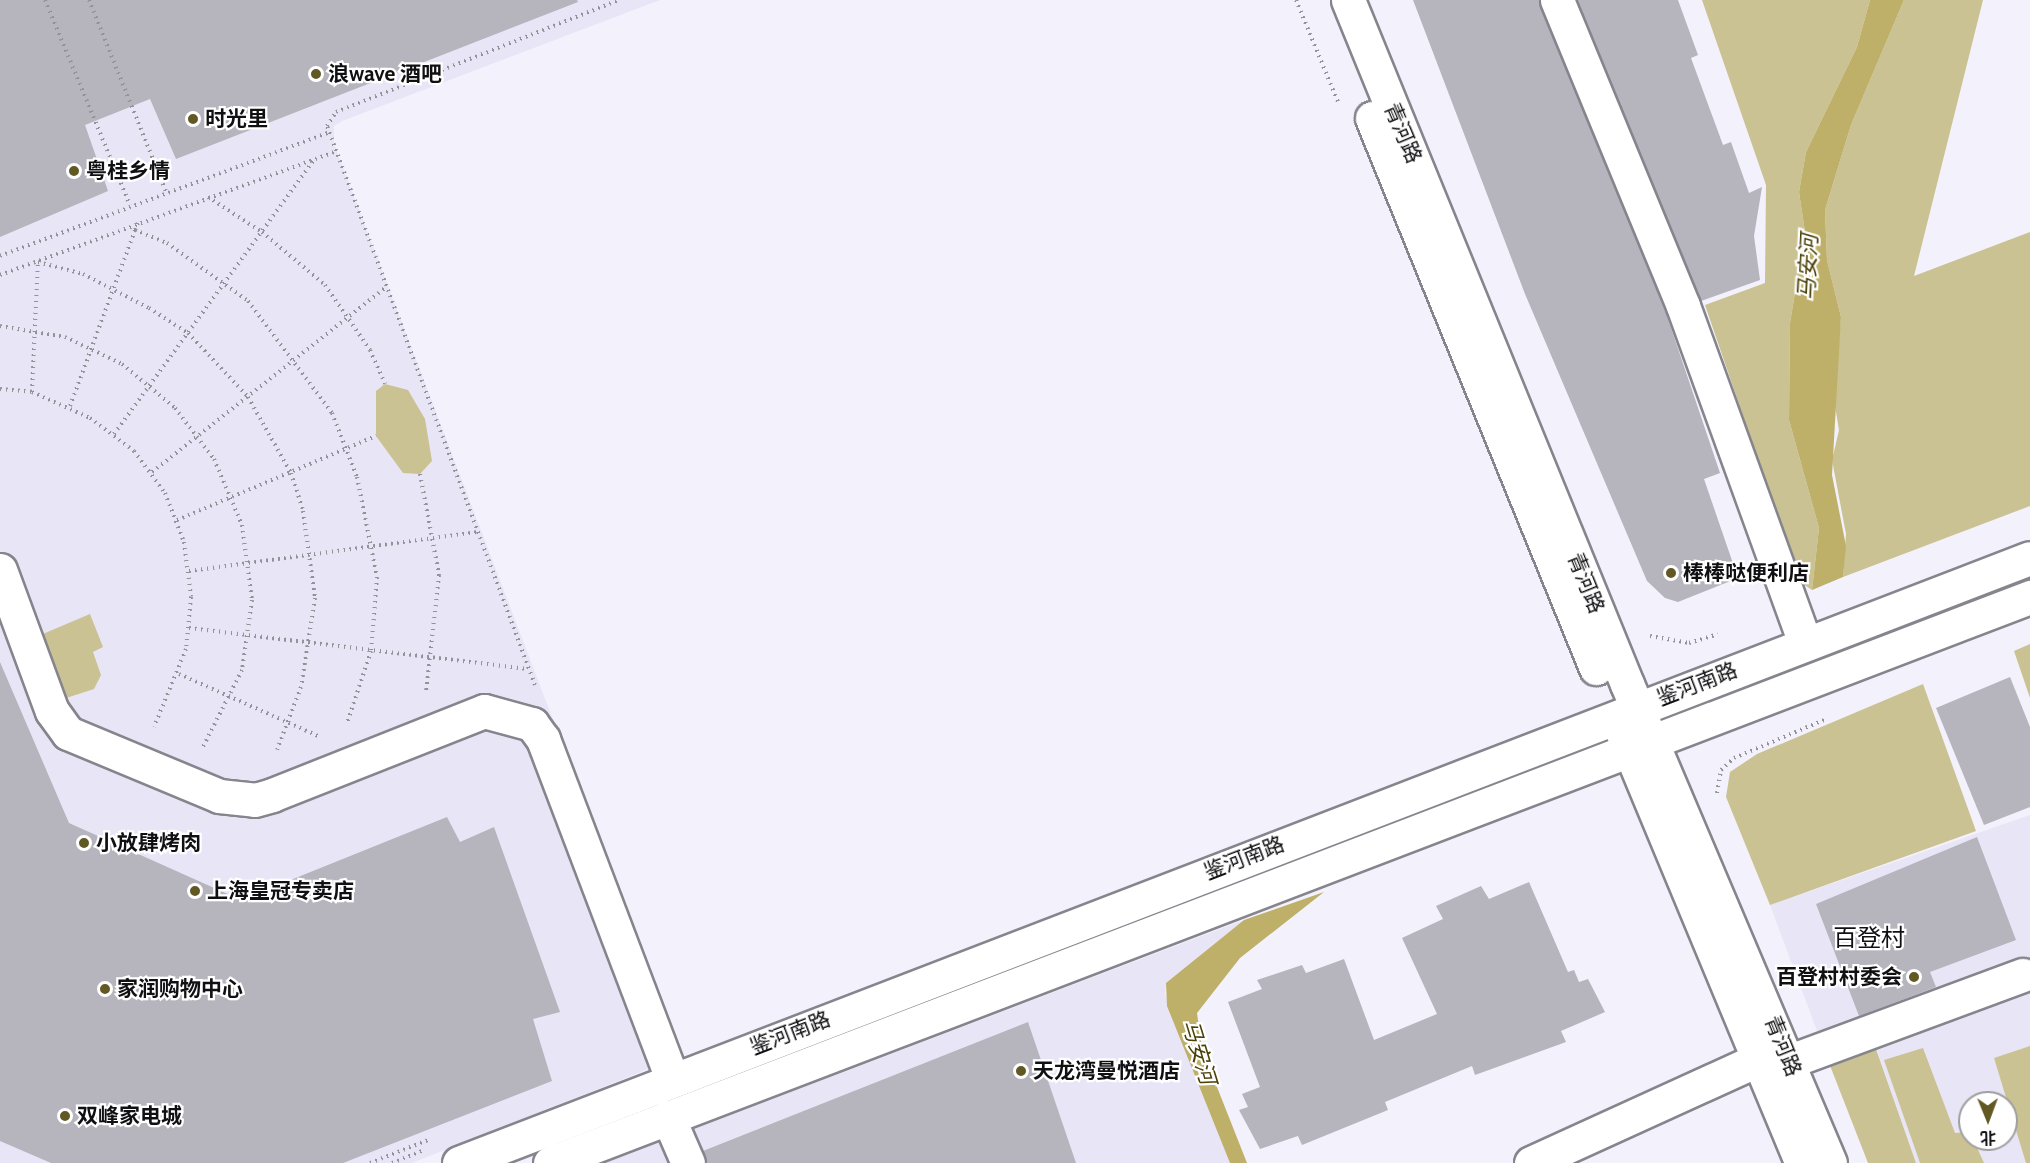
<!DOCTYPE html>
<meta charset="utf-8">
<style>
body{margin:0}
#map{position:relative;width:2030px;height:1163px;overflow:hidden;background:#f3f1fb;font-family:Cabin,"Noto Sans SC",sans-serif}
div>[style]{position:absolute}
.built>*{inset:0;background:#e8e5f6}
.green>*{inset:0;background:#cac292}
.water>*{inset:0;background:#beb069}
.building>*{inset:0;background:#b6b4bd}
.path>*{height:4px;margin-top:-2px;transform-origin:0;background:repeating-linear-gradient(90deg,#939299 0 1.5px,transparent 0 6px)}
.roads{filter:drop-shadow(2px 0 #86858d) drop-shadow(-2px 0 #86858d) drop-shadow(0 2px #86858d) drop-shadow(0 -2px #86858d)}
.minor>*{height:33px;margin:-16.5px;padding:0 16.5px;transform-origin:16.5px;border-radius:16.5px;background:#fff}
.dots>*{width:16px;height:16px;translate:-50% -50%;box-sizing:border-box;border:3px solid #fff;border-radius:50%}
span{translate:-50% -50%;white-space:nowrap;text-align:center;line-height:1.15;-webkit-text-stroke:4.5px #fff;paint-order:stroke}
.poi-label{font-size:21px;color:#101013;font-weight:700}
.left{translate:0 -50%;text-align:left}
.right{translate:-100% -50%;text-align:right}
.street-label{font-size:21px;color:#101013}
.water-label{font-size:22px;color:#4b4106;font-style:italic}
.quarter-label{font-size:24px;color:#101013}
.north{position:absolute;left:1958px;top:1091px;width:60px;height:60px;box-sizing:border-box;background:#fff;border:2px solid #9f9fa1;border-radius:50%;rotate:179deg;font-size:16px;font-weight:700;line-height:24px;text-align:center;color:#101013}
.north::after{content:'';display:block;margin:auto;width:21px;height:27px;background:#615824;clip-path:polygon(50% 0,100% 100%,50% 72%,0 100%)}
</style>
<div id="map">
<div class="built">
<div style="clip-path:polygon(0 0,660px 0,342px 121px,334px 126px,334px 144px,681px 1056px,412px 1163px,0 1163px)"></div>
<div style="clip-path:polygon(evenodd,2030px 815px,2030px 1163px,1916px 1163px,1877px 1050px,1829px 1063px,1770px 905px,2030px 815px,1970px 1103px,2006px 1103px,2006px 1139px,1970px 1139px,1970px 1103px)"></div>
<div style="clip-path:polygon(1244px 920px,1166px 983px,1165px 994px,1230px 1163px,604px 1163px)"></div>
</div>
<div class="green">
<div style="clip-path:polygon(1702px 0,1870px 0,1857px 47px,1806px 152px,1799px 192px,1805px 232px,1790px 323px,1789px 420px,1819px 528px,1812px 590px,1800px 582px,1705px 305px,1765px 283px,1766px 185px)"></div>
<div style="clip-path:polygon(1904px 0,1983px 0,1914px 276px,2030px 232px,2030px 506px,1843px 577px,1846px 534px,1832px 460px,1839px 430px,1834px 400px,1841px 317px,1827px 260px,1825px 210px,1851px 125px)"></div>
<div style="clip-path:polygon(385px 384px,408px 390px,425px 419px,432px 461px,420px 474px,403px 473px,376px 436px,376px 391px)"></div>
<div style="clip-path:polygon(90px 614px,103px 647px,93px 652px,101px 675px,94px 689px,63px 699px,38px 636px)"></div>
<div style="clip-path:polygon(2030px 644px,2030px 698px,2014px 651px)"></div>
<div style="clip-path:polygon(1923px 684px,1976px 831px,1770px 905px,1726px 797px,1730px 772px,1757px 754px)"></div>
<div style="clip-path:polygon(2030px 1046px,2030px 1163px,2026px 1163px,1994px 1058px)"></div>
<div style="clip-path:polygon(1923px 1048px,1955px 1133px,1970px 1132px,1984px 1163px,1920px 1163px,1884px 1060px)"></div>
<div style="clip-path:polygon(1876px 1049px,1916px 1163px,1868px 1163px,1829px 1063px)"></div>
</div>
<div class="water">
<div style="clip-path:polygon(1870px 0,1904px 0,1851px 125px,1825px 210px,1827px 260px,1841px 317px,1832px 475px,1846px 546px,1843px 577px,1812px 590px,1819px 528px,1789px 420px,1790px 323px,1805px 232px,1799px 192px,1806px 152px,1857px 47px)"></div>
<div style="clip-path:polygon(1324px 892px,1240px 958px,1197px 1013px,1202px 1049px,1247px 1163px,1230px 1163px,1167px 1006px,1166px 983px,1244px 920px)"></div>
</div>
<div class="building">
<div style="clip-path:polygon(0 0,577px 0,578px 2px,176px 159px,150px 99px,85px 125px,108px 191px,0 237px)"></div>
<div style="clip-path:polygon(1413px 0,1539px 0,1666px 313px,1720px 473px,1704px 479px,1738px 578px,1678px 602px,1665px 598px,1647px 581px,1525px 294px)"></div>
<div style="clip-path:polygon(1577px 0,1678px 0,1698px 55px,1691px 58px,1723px 145px,1731px 142px,1749px 193px,1762px 187px,1754px 236px,1760px 280px,1701px 301px)"></div>
<div style="clip-path:polygon(0 662px,69px 823px,241px 900px,447px 817px,460px 842px,494px 827px,560px 1012px,533px 1019px,552px 1081px,343px 1163px,51px 1163px,0 1141px)"></div>
<div style="clip-path:polygon(2010px 677px,2030px 727px,2030px 807px,1984px 825px,1936px 708px)"></div>
<div style="clip-path:polygon(1977px 837px,2016px 940px,1930px 972px,1936px 987px,1859px 1016px,1816px 904px)"></div>
<div style="clip-path:polygon(1529px 882px,1568px 972px,1574px 970px,1579px 982px,1588px 979px,1605px 1012px,1561px 1031px,1566px 1042px,1475px 1075px,1472px 1066px,1385px 1102px,1388px 1110px,1302px 1145px,1298px 1136px,1260px 1149px,1239px 1110px,1248px 1107px,1242px 1094px,1260px 1087px,1228px 1002px,1262px 989px,1257px 980px,1302px 965px,1306px 973px,1344px 959px,1374px 1040px,1437px 1014px,1402px 938px,1443px 919px,1436px 906px,1481px 886px,1489px 899px)"></div>
<div style="clip-path:polygon(1028px 1022px,1076px 1163px,706px 1163px,703px 1151px)"></div>
</div>
<div class="path">
<div style="left:45px;top:0;width:222px;rotate:67.5deg"></div>
<div style="left:89px;top:0;width:207px;rotate:68.1deg"></div>
<div style="left:1296px;top:0;width:110px;rotate:67.6deg"></div>
<div style="left:208px;top:197px;width:64px;rotate:32.9deg"></div>
<div style="left:262px;top:232px;width:82px;rotate:40.1deg"></div>
<div style="left:325px;top:285px;width:79px;rotate:55.3deg"></div>
<div style="left:370px;top:350px;width:37px;rotate:66deg"></div>
<div style="left:138px;top:223px;width:8px;rotate:113deg"></div>
<div style="left:135px;top:230px;width:35px;rotate:22deg"></div>
<div style="left:167px;top:243px;width:100px;rotate:35.6deg"></div>
<div style="left:248px;top:301px;width:140px;rotate:53.1deg"></div>
<div style="left:332px;top:413px;width:69px;rotate:68.7deg"></div>
<div style="left:357px;top:477px;width:102px;rotate:78.7deg"></div>
<div style="left:377px;top:577px;width:74px;rotate:94.6deg"></div>
<div style="left:371px;top:651px;width:76px;rotate:108.4deg"></div>
<div style="left:0;top:256px;width:350px;rotate:-20.6deg"></div>
<div style="left:0;top:275px;width:356px;rotate:-20.2deg"></div>
<div style="left:0;top:326px;width:66px;rotate:9.6deg"></div>
<div style="left:65px;top:337px;width:63px;rotate:25.3deg"></div>
<div style="left:122px;top:364px;width:69px;rotate:39.7deg"></div>
<div style="left:175px;top:408px;width:64px;rotate:52.6deg"></div>
<div style="left:214px;top:459px;width:72px;rotate:67deg"></div>
<div style="left:242px;top:525px;width:76px;rotate:82.4deg"></div>
<div style="left:252px;top:600px;width:71px;rotate:98.1deg"></div>
<div style="left:242px;top:670px;width:86px;rotate:116.9deg"></div>
<div style="left:0;top:389px;width:32px;rotate:5deg"></div>
<div style="left:32px;top:392px;width:64px;rotate:24.1deg"></div>
<div style="left:90px;top:418px;width:55px;rotate:36.9deg"></div>
<div style="left:134px;top:451px;width:52px;rotate:53.6deg"></div>
<div style="left:165px;top:493px;width:53px;rotate:68.8deg"></div>
<div style="left:184px;top:542px;width:55px;rotate:82.7deg"></div>
<div style="left:191px;top:597px;width:52px;rotate:95.5deg"></div>
<div style="left:186px;top:649px;width:84px;rotate:112.3deg"></div>
<div style="left:32px;top:392px;width:130px;rotate:-87.4deg"></div>
<div style="left:38px;top:262px;width:47px;rotate:14.9deg"></div>
<div style="left:83px;top:274px;width:74px;rotate:27.3deg"></div>
<div style="left:149px;top:308px;width:46px;rotate:32.7deg"></div>
<div style="left:188px;top:333px;width:88px;rotate:46.8deg"></div>
<div style="left:248px;top:397px;width:87px;rotate:60.5deg"></div>
<div style="left:291px;top:473px;width:40px;rotate:72deg"></div>
<div style="left:303px;top:511px;width:88px;rotate:82.1deg"></div>
<div style="left:315px;top:598px;width:90px;rotate:98.9deg"></div>
<div style="left:301px;top:687px;width:67px;rotate:110.9deg"></div>
<div style="left:70px;top:406px;width:188px;rotate:-69.7deg"></div>
<div style="left:114px;top:434px;width:341px;rotate:-53.9deg"></div>
<div style="left:152px;top:472px;width:297px;rotate:-38.3deg"></div>
<div style="left:420px;top:474px;width:103px;rotate:79.3deg"></div>
<div style="left:439px;top:575px;width:118px;rotate:96.3deg"></div>
<div style="left:177px;top:520px;width:216px;rotate:-22.9deg"></div>
<div style="left:189px;top:571px;width:292px;rotate:-7.7deg"></div>
<div style="left:189px;top:628px;width:341px;rotate:6.9deg"></div>
<div style="left:1650px;top:636px;width:40px;rotate:10deg"></div>
<div style="left:1689px;top:643px;width:30px;rotate:-17deg"></div>
<div style="left:179px;top:674px;width:152px;rotate:24deg"></div>
<div style="left:535px;top:685px;width:596px;rotate:-110.41deg"></div>
<div style="left:327px;top:126px;width:17px;rotate:-57deg"></div>
<div style="left:336px;top:112px;width:304px;rotate:-21.6deg"></div>
<div style="left:1717px;top:793px;width:23px;rotate:-80deg"></div>
<div style="left:1721px;top:770px;width:18px;rotate:-43deg"></div>
<div style="left:1734px;top:758px;width:98px;rotate:-22.9deg"></div>
<div style="left:370px;top:1163px;width:62px;rotate:-21.6deg"></div>
<div style="left:392px;top:1163px;width:32px;rotate:-22deg"></div>
</div>
<div class="roads">
<div class="minor">
<div style="left:1348px;top:0;width:739px;rotate:67.81deg"></div>
<div style="left:1627px;top:684px;width:520px;rotate:67.03deg"></div>
<div style="left:1557px;top:0;width:331px;rotate:67.6deg"></div>
<div style="left:1683px;top:306px;width:358px;rotate:70.1deg"></div>
<div style="left:1372px;top:118px;width:594px;rotate:67.84deg"></div>
<div style="left:0;top:570px;width:150px;rotate:69.8deg"></div>
<div style="left:52px;top:711px;width:27px;rotate:54deg"></div>
<div style="left:68px;top:733px;width:164px;rotate:22.6deg"></div>
<div style="left:219px;top:796px;width:36px;rotate:6deg"></div>
<div style="left:255px;top:800px;width:18px;rotate:-16deg"></div>
<div style="left:272px;top:795px;width:228px;rotate:-21.6deg"></div>
<div style="left:484px;top:711px;width:50px;rotate:15.2deg"></div>
<div style="left:532px;top:724px;width:19px;rotate:54deg"></div>
<div style="left:543px;top:739px;width:364px;rotate:69.2deg"></div>
<div style="left:1621px;top:729px;width:470px;rotate:67.4deg"></div>
<div style="left:1790px;top:1061px;width:248px;rotate:-20.3deg"></div>
<div style="left:668px;top:1117px;width:50px;rotate:66.5deg"></div>
<div style="left:459px;top:1163px;width:1683px;rotate:-21.06deg"></div>
<div style="left:550px;top:1163px;width:1585px;rotate:-20.93deg"></div>
<div style="left:1531px;top:1163px;width:251px;rotate:-24.5deg"></div>
</div>
</div>
<div class="dots">
<div style="left:316px;top:74px;background:#615824"></div>
<div style="left:193px;top:119px;background:#615824"></div>
<div style="left:74px;top:171px;background:#615824"></div>
<div style="left:1671px;top:573px;background:#615824"></div>
<div style="left:84px;top:843px;background:#615824"></div>
<div style="left:195px;top:891px;background:#615824"></div>
<div style="left:1914px;top:977px;background:#615824"></div>
<div style="left:105px;top:989px;background:#615824"></div>
<div style="left:1021px;top:1071px;background:#615824"></div>
<div style="left:65px;top:1116px;background:#615824"></div>
</div>
<div class="poi-label">
<span class="left" style="left:328px;top:74px">浪wave 酒吧</span>
<span class="left" style="left:205px;top:119px">时光里</span>
<span class="left" style="left:86px;top:171px">粤桂乡情</span>
<span class="left" style="left:1683px;top:573px">棒棒哒便利店</span>
<span class="left" style="left:96px;top:843px">小放肆烤肉</span>
<span class="left" style="left:207px;top:891px">上海皇冠专卖店</span>
<span class="right" style="left:1902px;top:977px">百登村村委会</span>
<span class="left" style="left:117px;top:989px">家润购物中心</span>
<span class="left" style="left:1033px;top:1071px">天龙湾曼悦酒店</span>
<span class="left" style="left:77px;top:1116px">双峰家电城</span>
</div>
<div class="street-label">
<span style="left:1403px;top:133px;rotate:67deg">青河路</span>
<span style="left:1586px;top:583px;rotate:68deg">青河路</span>
<span style="left:1697px;top:684px;rotate:-21deg">鉴河南路</span>
<span style="left:1244px;top:858px;rotate:-21deg">鉴河南路</span>
<span style="left:790px;top:1033px;rotate:-21deg">鉴河南路</span>
<span style="left:1783px;top:1046px;rotate:68deg">青河路</span>
</div>
<div class="water-label">
<span style="left:1808px;top:267px;rotate:-87deg">马安河</span>
<span style="left:1199px;top:1052px;rotate:73deg">马安河</span>
</div>
<div class="quarter-label">
<span style="left:1869px;top:938px">百登村</span>
</div>
<div class="north">北</div>
</div>
